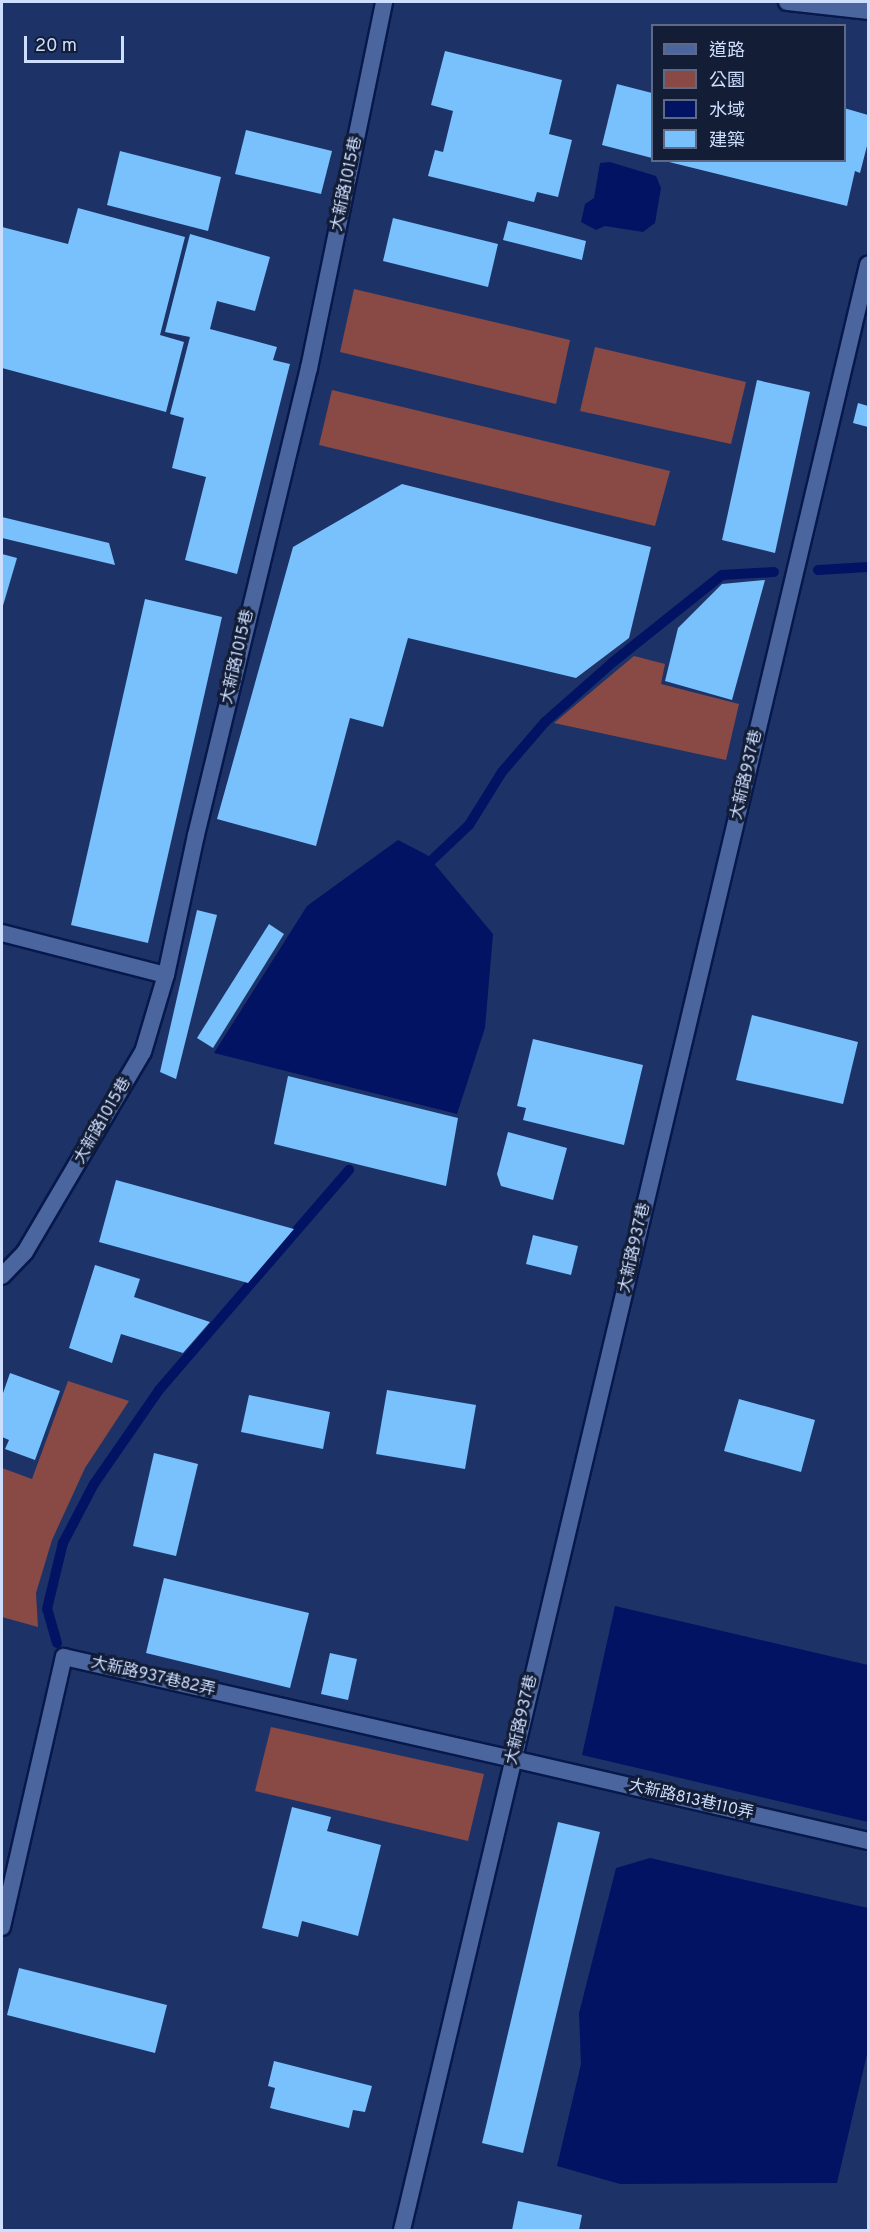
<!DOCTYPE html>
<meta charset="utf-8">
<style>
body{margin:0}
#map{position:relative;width:870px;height:2232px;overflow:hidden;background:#1d3368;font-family:Overpass,"Noto Sans TC",sans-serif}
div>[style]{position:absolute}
.green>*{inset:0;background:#894945}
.water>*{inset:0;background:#021364}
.stream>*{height:10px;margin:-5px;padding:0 5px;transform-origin:5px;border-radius:5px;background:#021364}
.building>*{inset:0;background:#78c1fd}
.roads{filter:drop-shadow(2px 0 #07184b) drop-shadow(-2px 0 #07184b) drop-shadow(0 2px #07184b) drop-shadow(0 -2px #07184b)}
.service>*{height:16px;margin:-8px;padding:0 8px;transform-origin:8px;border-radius:8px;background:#4b659e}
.minor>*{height:16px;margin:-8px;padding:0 8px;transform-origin:8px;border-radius:8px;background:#4b659e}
.tertiary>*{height:16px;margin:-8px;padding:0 8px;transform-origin:8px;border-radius:8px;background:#4b659e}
span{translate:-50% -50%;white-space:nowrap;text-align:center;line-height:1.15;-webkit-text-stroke:6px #131d35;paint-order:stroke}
.street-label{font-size:16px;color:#cedefe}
.frame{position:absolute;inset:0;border:3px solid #cedefe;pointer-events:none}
.legend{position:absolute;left:651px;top:24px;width:195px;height:138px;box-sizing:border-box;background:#131d35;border:2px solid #5e6a85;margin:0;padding:8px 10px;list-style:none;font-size:18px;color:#cedefe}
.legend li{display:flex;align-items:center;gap:12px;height:30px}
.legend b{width:30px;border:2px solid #5e6a85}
.scale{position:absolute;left:24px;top:36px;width:100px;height:27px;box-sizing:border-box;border:3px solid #cedefe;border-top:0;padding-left:8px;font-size:18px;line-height:21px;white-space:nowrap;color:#cedefe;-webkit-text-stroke:4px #131d35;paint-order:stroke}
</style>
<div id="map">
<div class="green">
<div style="clip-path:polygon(354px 289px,570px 340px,556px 404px,340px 352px)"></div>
<div style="clip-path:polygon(595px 347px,746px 382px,731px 444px,580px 411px)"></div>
<div style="clip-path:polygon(332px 390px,670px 471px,655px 526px,319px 445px)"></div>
<div style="clip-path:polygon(634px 656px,665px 664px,661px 684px,739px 704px,726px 760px,554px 723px)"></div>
<div style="clip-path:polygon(68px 1381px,129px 1401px,85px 1468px,52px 1540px,36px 1593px,38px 1627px,2px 1617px,2px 1468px,32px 1479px)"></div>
<div style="clip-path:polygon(271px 1727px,484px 1774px,468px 1841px,255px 1791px)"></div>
</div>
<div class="water">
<div style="clip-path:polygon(610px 162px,656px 176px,661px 188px,655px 223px,643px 232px,605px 226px,596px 230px,581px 222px,585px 204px,594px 198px,600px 163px)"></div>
<div style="clip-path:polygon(398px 840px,427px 855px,493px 934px,485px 1028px,457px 1114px,214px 1053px,307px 906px)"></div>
<div style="clip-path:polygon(615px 1606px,868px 1665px,868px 1822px,582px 1755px)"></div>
<div style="clip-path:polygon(650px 1858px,868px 1908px,868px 2050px,837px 2183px,620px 2184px,557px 2166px,581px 2064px,579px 2013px,616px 1868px)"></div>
</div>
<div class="stream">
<div style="left:818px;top:570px;width:50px;rotate:-3.4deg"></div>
<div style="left:432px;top:860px;width:51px;rotate:-43.4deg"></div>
<div style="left:469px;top:825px;width:62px;rotate:-58.1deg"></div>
<div style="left:502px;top:772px;width:66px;rotate:-49.3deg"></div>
<div style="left:545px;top:722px;width:91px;rotate:-41.4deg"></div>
<div style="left:613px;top:662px;width:139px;rotate:-38.6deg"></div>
<div style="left:722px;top:575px;width:52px;rotate:-3.3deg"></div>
<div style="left:57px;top:1643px;width:35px;rotate:-106deg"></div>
<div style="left:47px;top:1609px;width:68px;rotate:-76.4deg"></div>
<div style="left:63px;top:1543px;width:67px;rotate:-62.3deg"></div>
<div style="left:94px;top:1484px;width:114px;rotate:-55.3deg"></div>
<div style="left:159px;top:1390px;width:291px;rotate:-49.2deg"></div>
</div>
<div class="building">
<div style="clip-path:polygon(445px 51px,562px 80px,549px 134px,572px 140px,558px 197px,537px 192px,534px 202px,428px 176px,435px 150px,443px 152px,453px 111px,431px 105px)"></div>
<div style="clip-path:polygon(617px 84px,652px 93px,652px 158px,602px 145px)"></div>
<div style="clip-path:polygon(844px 108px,868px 115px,868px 142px,860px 173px,855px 171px,847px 206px,665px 161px,844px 160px)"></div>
<div style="clip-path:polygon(246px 130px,332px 151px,321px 194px,235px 174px)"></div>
<div style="clip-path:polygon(120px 151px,221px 177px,208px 231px,107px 205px)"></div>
<div style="clip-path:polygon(78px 208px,185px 237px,160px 335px,184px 342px,166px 412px,2px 368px,2px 227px,68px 244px)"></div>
<div style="clip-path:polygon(393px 218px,498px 244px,488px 287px,383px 261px)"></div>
<div style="clip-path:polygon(508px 221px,586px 241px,582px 260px,503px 240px)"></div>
<div style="clip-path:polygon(190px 234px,270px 257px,255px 311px,217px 301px,210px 329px,277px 347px,273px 360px,290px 364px,237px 574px,185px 560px,206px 477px,172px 468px,184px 418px,170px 414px,190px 337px,165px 332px)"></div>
<div style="clip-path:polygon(757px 380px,810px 392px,775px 553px,722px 540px)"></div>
<div style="clip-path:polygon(858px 403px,868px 406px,868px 427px,853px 423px)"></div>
<div style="clip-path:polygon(402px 484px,651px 547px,629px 638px,576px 678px,408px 638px,383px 727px,350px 718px,316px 846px,217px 819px,293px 547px)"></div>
<div style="clip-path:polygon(2px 517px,109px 543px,115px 565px,2px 538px)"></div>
<div style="clip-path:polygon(2px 554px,17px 558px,2px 609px)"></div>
<div style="clip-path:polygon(765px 580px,732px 700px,665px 681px,678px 628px,722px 584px)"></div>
<div style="clip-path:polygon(145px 599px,222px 617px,148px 943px,71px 925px)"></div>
<div style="clip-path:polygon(197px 910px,217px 915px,176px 1079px,160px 1072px)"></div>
<div style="clip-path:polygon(269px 924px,284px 934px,213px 1048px,197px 1038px)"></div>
<div style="clip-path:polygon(752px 1015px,858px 1042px,843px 1104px,736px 1080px)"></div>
<div style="clip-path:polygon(533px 1039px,643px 1065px,624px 1145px,523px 1120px,526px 1108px,517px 1106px)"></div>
<div style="clip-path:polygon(288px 1076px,458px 1118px,446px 1186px,274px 1144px)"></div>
<div style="clip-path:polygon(508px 1132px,567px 1148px,553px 1200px,501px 1186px,497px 1174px)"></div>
<div style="clip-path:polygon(116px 1180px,294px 1229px,248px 1283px,99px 1242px)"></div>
<div style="clip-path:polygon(533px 1235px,578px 1246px,571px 1275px,526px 1264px)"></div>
<div style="clip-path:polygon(95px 1265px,140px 1279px,134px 1297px,210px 1322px,183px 1353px,121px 1334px,112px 1363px,69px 1348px)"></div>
<div style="clip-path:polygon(10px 1373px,60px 1391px,35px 1460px,5px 1449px,9px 1440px,2px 1437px,2px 1396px)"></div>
<div style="clip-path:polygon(387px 1390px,476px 1405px,465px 1469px,376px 1454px)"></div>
<div style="clip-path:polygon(249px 1395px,330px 1412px,323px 1449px,241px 1432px)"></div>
<div style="clip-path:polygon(739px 1399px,815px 1420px,801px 1472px,724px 1451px)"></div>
<div style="clip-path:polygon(154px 1453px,198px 1464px,176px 1556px,133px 1546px)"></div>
<div style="clip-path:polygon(164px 1578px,309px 1613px,290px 1688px,146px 1653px)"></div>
<div style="clip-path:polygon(330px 1653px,357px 1659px,348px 1700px,321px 1694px)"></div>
<div style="clip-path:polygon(292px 1807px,331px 1817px,327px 1831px,381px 1845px,358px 1936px,302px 1921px,298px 1937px,262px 1928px)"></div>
<div style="clip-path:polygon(558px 1822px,600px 1832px,523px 2153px,482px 2143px)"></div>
<div style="clip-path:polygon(19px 1968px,167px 2005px,155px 2053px,7px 2015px)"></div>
<div style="clip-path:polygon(274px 2061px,372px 2086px,365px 2112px,353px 2110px,349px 2128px,270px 2108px,275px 2088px,268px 2086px)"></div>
<div style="clip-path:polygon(518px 2201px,582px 2215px,579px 2230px,512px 2230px)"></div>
</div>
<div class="roads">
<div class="service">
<div style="left:2px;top:933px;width:169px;rotate:14.4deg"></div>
<div style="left:2px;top:1276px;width:33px;rotate:-46deg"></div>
<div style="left:25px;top:1252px;width:232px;rotate:-59.5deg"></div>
<div style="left:143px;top:1052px;width:80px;rotate:-73.4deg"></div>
<div style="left:166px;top:975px;width:143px;rotate:-77.9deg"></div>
<div style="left:196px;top:835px;width:480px;rotate:-76.4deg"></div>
<div style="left:309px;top:368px;width:374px;rotate:-78.4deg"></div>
<div style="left:513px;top:1759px;width:364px;rotate:13deg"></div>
<div style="left:402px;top:2230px;width:2020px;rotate:-76.66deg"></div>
</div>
<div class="minor">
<div style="left:2px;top:1927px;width:277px;rotate:-77.1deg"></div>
<div style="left:64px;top:1657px;width:460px;rotate:12.8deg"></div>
</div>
<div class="tertiary">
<div style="left:787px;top:2px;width:81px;rotate:6.3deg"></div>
</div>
</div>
<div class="street-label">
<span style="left:347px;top:184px;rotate:-78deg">大新路1015巷</span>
<span style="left:238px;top:657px;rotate:-77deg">大新路1015巷</span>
<span style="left:747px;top:775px;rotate:-77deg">大新路937巷</span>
<span style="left:103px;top:1121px;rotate:-60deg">大新路1015巷</span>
<span style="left:635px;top:1248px;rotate:-77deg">大新路937巷</span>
<span style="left:153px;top:1677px;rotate:13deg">大新路937巷82弄</span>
<span style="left:522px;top:1720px;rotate:-77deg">大新路937巷</span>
<span style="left:691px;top:1800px;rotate:13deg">大新路813巷110弄</span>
</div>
<div class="frame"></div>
<ul class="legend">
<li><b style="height:8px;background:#4b659e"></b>道路</li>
<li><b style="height:16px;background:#894945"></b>公園</li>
<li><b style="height:16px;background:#021364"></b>水域</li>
<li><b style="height:16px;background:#78c1fd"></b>建築</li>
</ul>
<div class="scale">20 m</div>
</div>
